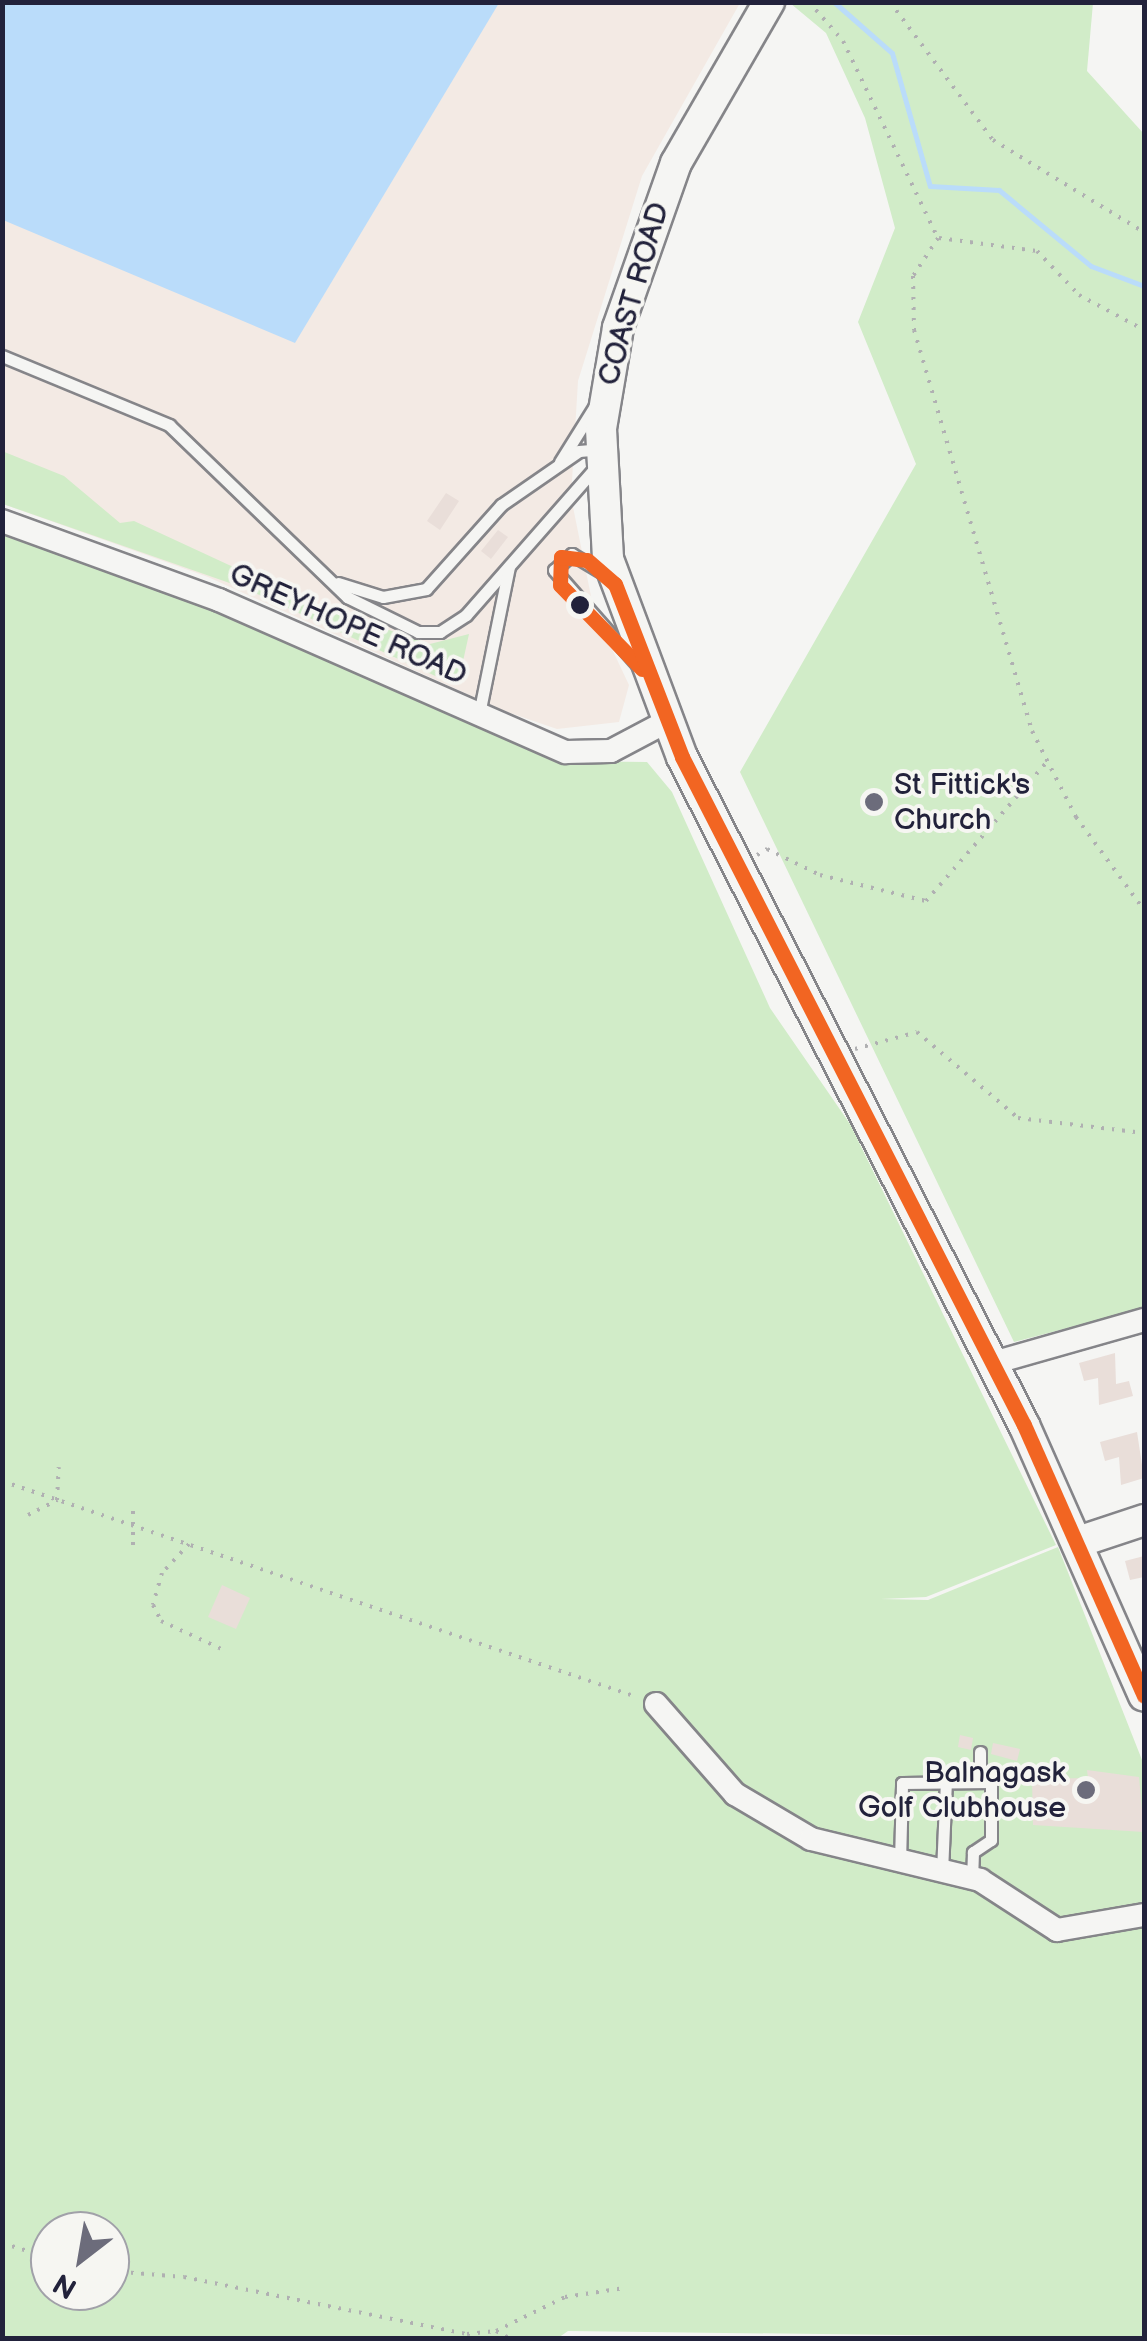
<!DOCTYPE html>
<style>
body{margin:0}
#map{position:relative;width:1147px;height:2341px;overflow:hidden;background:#f5f5f3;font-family:"Balsamiq Sans",sans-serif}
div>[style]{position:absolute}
.built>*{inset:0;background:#f3eae4}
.green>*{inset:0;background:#d1ecc8}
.water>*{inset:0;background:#badcfa}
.stream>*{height:5px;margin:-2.5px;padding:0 2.5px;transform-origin:2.5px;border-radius:2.5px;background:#badcfa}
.building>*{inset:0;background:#e9ded9}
.path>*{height:4px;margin-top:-2px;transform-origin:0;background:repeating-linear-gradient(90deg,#b0b0b2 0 2.5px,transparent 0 10.5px)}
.roads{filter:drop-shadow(2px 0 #858589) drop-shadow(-2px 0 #858589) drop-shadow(0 2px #858589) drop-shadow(0 -2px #858589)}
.lane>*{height:11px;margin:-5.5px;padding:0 5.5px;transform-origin:5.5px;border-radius:5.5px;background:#f5f5f3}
.street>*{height:22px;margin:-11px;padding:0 11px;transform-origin:11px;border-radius:11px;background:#f5f5f3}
.secondary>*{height:30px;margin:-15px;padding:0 15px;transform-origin:15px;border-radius:15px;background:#f5f5f3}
.bus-1>*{height:15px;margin:-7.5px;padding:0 7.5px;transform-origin:7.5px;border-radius:7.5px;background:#f26522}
.dots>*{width:28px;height:28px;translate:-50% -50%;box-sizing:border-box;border:5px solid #f6f6f2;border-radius:50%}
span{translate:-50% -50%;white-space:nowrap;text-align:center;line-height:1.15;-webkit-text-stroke:8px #f6f6f2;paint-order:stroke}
.street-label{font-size:30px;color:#22223b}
.poi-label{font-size:30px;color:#22223b}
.left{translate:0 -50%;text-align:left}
.right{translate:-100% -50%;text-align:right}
.frame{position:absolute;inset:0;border:5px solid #22223b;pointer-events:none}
.north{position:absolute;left:30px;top:2211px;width:100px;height:100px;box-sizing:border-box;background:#f6f6f2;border:2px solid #a1a1a9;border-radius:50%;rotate:211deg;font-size:28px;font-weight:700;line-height:40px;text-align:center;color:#22223b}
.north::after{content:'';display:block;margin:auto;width:35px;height:45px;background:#6c6c7b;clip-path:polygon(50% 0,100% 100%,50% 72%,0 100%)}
</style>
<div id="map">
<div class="built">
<div style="clip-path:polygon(2px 3px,740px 3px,642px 176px,578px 381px,571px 497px,594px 611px,629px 685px,619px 722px,557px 729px,507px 712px,208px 577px,3px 504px)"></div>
</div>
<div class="green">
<div style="clip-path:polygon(790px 3px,1093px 3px,1087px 71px,1144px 134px,1144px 1308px,1014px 1342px,740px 772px,916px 464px,858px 322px,895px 228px,865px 118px,826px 33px)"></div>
<div style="clip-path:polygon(2px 451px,64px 476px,120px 523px,134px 521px,313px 604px,430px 644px,469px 634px,460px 675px,444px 680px,244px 588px,3px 504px)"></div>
<div style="clip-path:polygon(evenodd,2px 535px,242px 620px,557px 761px,647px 762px,672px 792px,770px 1008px,850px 1124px,1056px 1545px,926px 1597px,881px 1599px,928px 1600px,1058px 1547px,1144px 1765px,1144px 2338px,568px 2331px,558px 2338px,3px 2338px,2px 535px,50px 2231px,110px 2231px,110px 2291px,50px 2291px,50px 2231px)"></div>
</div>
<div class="water">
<div style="clip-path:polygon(2px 3px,3px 2px,499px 3px,295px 343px,3px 220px)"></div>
</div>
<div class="stream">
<div style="left:834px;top:2px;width:77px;rotate:41.3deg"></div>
<div style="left:892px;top:53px;width:138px;rotate:74.1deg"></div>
<div style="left:930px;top:186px;width:69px;rotate:3.3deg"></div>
<div style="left:999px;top:190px;width:119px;rotate:39.6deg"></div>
<div style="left:1091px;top:266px;width:57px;rotate:20.7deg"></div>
</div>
<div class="building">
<div style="clip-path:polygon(446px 493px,459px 501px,440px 530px,427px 521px)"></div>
<div style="clip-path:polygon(498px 530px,508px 537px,491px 559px,481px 551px)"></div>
<div style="clip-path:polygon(1115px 1353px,1116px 1384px,1129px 1381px,1133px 1396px,1099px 1405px,1098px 1378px,1084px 1381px,1079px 1363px)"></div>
<div style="clip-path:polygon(1137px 1432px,1144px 1478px,1121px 1485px,1119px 1457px,1105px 1461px,1100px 1442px)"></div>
<div style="clip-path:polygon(1144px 1556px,1144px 1577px,1130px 1580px,1125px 1561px)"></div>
<div style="clip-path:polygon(222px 1585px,250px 1598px,236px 1629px,208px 1617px)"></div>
<div style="clip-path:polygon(960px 1735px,973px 1738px,971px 1750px,958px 1747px)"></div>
<div style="clip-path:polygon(993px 1743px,1020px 1749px,1017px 1761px,991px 1754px)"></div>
<div style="clip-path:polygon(1087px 1770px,1139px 1777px,1144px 1832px,1033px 1825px,1032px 1779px,1088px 1778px)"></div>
</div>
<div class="path">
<div style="left:809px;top:2px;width:52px;rotate:48.9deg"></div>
<div style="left:843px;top:41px;width:219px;rotate:64.3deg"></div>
<div style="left:938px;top:238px;width:45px;rotate:123.3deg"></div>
<div style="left:913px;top:276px;width:54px;rotate:88.9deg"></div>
<div style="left:914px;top:330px;width:418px;rotate:73.6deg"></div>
<div style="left:1032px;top:731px;width:97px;rotate:62.9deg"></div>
<div style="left:1076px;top:817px;width:115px;rotate:53.8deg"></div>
<div style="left:890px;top:2px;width:172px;rotate:53.3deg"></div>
<div style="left:993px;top:140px;width:177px;rotate:31.4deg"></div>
<div style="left:939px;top:238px;width:99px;rotate:7.6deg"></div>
<div style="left:1037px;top:251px;width:61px;rotate:46.3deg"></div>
<div style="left:1079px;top:295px;width:74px;rotate:28.3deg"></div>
<div style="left:757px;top:855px;width:12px;rotate:-31deg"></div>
<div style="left:767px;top:849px;width:59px;rotate:26.1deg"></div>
<div style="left:820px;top:875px;width:109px;rotate:13.8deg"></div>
<div style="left:926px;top:901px;width:183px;rotate:-49deg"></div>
<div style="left:855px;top:1049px;width:64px;rotate:-15.3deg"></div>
<div style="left:917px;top:1032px;width:133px;rotate:40.4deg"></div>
<div style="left:1018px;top:1118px;width:127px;rotate:6.8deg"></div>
<div style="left:2px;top:1481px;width:671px;rotate:18.79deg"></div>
<div style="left:28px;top:1515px;width:33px;rotate:-27deg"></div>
<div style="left:57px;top:1500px;width:33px;rotate:-87deg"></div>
<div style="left:189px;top:1544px;width:40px;rotate:133deg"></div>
<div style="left:162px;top:1573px;width:33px;rotate:106deg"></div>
<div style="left:153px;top:1605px;width:18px;rotate:63deg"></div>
<div style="left:161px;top:1621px;width:72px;rotate:24.8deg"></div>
<div style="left:133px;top:1545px;width:36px;rotate:-90deg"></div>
<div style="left:2px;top:2243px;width:50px;rotate:17.4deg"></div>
<div style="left:110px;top:2271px;width:74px;rotate:4.6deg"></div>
<div style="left:184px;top:2277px;width:289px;rotate:11.4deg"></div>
<div style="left:467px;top:2334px;width:29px;rotate:-6deg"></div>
<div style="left:496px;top:2331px;width:77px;rotate:-26.2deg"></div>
<div style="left:565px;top:2297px;width:60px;rotate:-8.7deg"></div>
<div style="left:496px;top:2331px;width:15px;rotate:28deg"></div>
</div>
<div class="roads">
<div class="lane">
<div style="left:2px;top:356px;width:181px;rotate:22.4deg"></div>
<div style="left:169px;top:425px;width:248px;rotate:44deg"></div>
<div style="left:347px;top:597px;width:79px;rotate:26.2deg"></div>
<div style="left:418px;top:632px;width:22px"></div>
<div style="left:440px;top:632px;width:31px;rotate:-33deg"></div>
<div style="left:466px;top:615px;width:198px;rotate:-48.7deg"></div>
<div style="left:560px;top:462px;width:66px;rotate:-58deg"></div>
<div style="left:605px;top:574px;width:39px;rotate:-149deg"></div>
<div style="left:572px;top:554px;width:24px;rotate:138deg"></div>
<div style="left:554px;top:570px;width:125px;rotate:48.6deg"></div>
<div style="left:338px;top:583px;width:47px;rotate:17.3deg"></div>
<div style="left:383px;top:597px;width:44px;rotate:-10.5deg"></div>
<div style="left:426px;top:589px;width:113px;rotate:-48.2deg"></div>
<div style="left:501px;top:505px;width:95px;rotate:-34.7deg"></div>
<div style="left:579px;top:451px;width:21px;rotate:-5deg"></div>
<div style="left:479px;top:714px;width:151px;rotate:-78.5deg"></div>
<div style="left:980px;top:1752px;width:30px;rotate:90deg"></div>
<div style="left:900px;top:1862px;width:79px;rotate:-88.5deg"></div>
<div style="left:902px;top:1783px;width:89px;rotate:-0.6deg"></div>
<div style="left:991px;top:1782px;width:58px;rotate:90deg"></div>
<div style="left:991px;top:1840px;width:22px;rotate:146deg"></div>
<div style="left:973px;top:1852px;width:26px;rotate:92deg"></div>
<div style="left:942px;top:1872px;width:90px;rotate:-87.5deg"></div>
</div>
<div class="street">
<div style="left:2px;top:521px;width:231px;rotate:20deg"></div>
<div style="left:219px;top:600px;width:379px;rotate:23.7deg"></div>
<div style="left:566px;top:752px;width:45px;rotate:-1.3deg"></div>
<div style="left:611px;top:751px;width:62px;rotate:-27.8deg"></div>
<div style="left:993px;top:1363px;width:157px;rotate:-15.9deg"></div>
<div style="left:656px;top:1704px;width:120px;rotate:48.7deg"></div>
<div style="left:735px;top:1794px;width:88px;rotate:30.6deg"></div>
<div style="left:811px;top:1839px;width:174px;rotate:13.6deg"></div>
<div style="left:980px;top:1880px;width:92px;rotate:33deg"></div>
<div style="left:1057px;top:1930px;width:88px;rotate:-9.8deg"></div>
</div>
<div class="secondary">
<div style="left:769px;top:2px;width:186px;rotate:120deg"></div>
<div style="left:676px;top:163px;width:175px;rotate:109.4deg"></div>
<div style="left:618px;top:328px;width:102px;rotate:99.6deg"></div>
<div style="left:601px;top:429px;width:130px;rotate:86.9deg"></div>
<div style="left:608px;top:559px;width:211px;rotate:69.5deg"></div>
<div style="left:682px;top:757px;width:750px;rotate:62.89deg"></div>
<div style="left:1024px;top:1425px;width:296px;rotate:66.1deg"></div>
<div style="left:1081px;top:1541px;width:66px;rotate:-18.4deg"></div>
</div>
</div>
<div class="bus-1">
<div style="left:642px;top:669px;width:117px;rotate:-134.3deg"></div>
<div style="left:560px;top:585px;width:28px;rotate:-88deg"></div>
<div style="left:561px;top:557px;width:26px;rotate:7deg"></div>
<div style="left:587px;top:560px;width:37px;rotate:41deg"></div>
<div style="left:615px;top:584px;width:186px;rotate:68.8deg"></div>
<div style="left:682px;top:757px;width:750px;rotate:62.89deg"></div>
<div style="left:1024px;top:1425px;width:296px;rotate:66.1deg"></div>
</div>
<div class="dots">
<div style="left:580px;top:605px;background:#22223b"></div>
<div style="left:874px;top:802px;background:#6c6c7b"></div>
<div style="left:1086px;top:1790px;background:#6c6c7b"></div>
</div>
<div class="street-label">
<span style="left:634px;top:294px;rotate:-74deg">COAST ROAD</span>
<span style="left:348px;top:625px;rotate:24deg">GREYHOPE ROAD</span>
</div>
<div class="poi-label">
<span class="left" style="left:894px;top:802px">St Fittick's<br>Church</span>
<span class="right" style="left:1066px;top:1790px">Balnagask<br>Golf Clubhouse</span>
</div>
<div class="frame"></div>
<div class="north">N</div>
</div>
